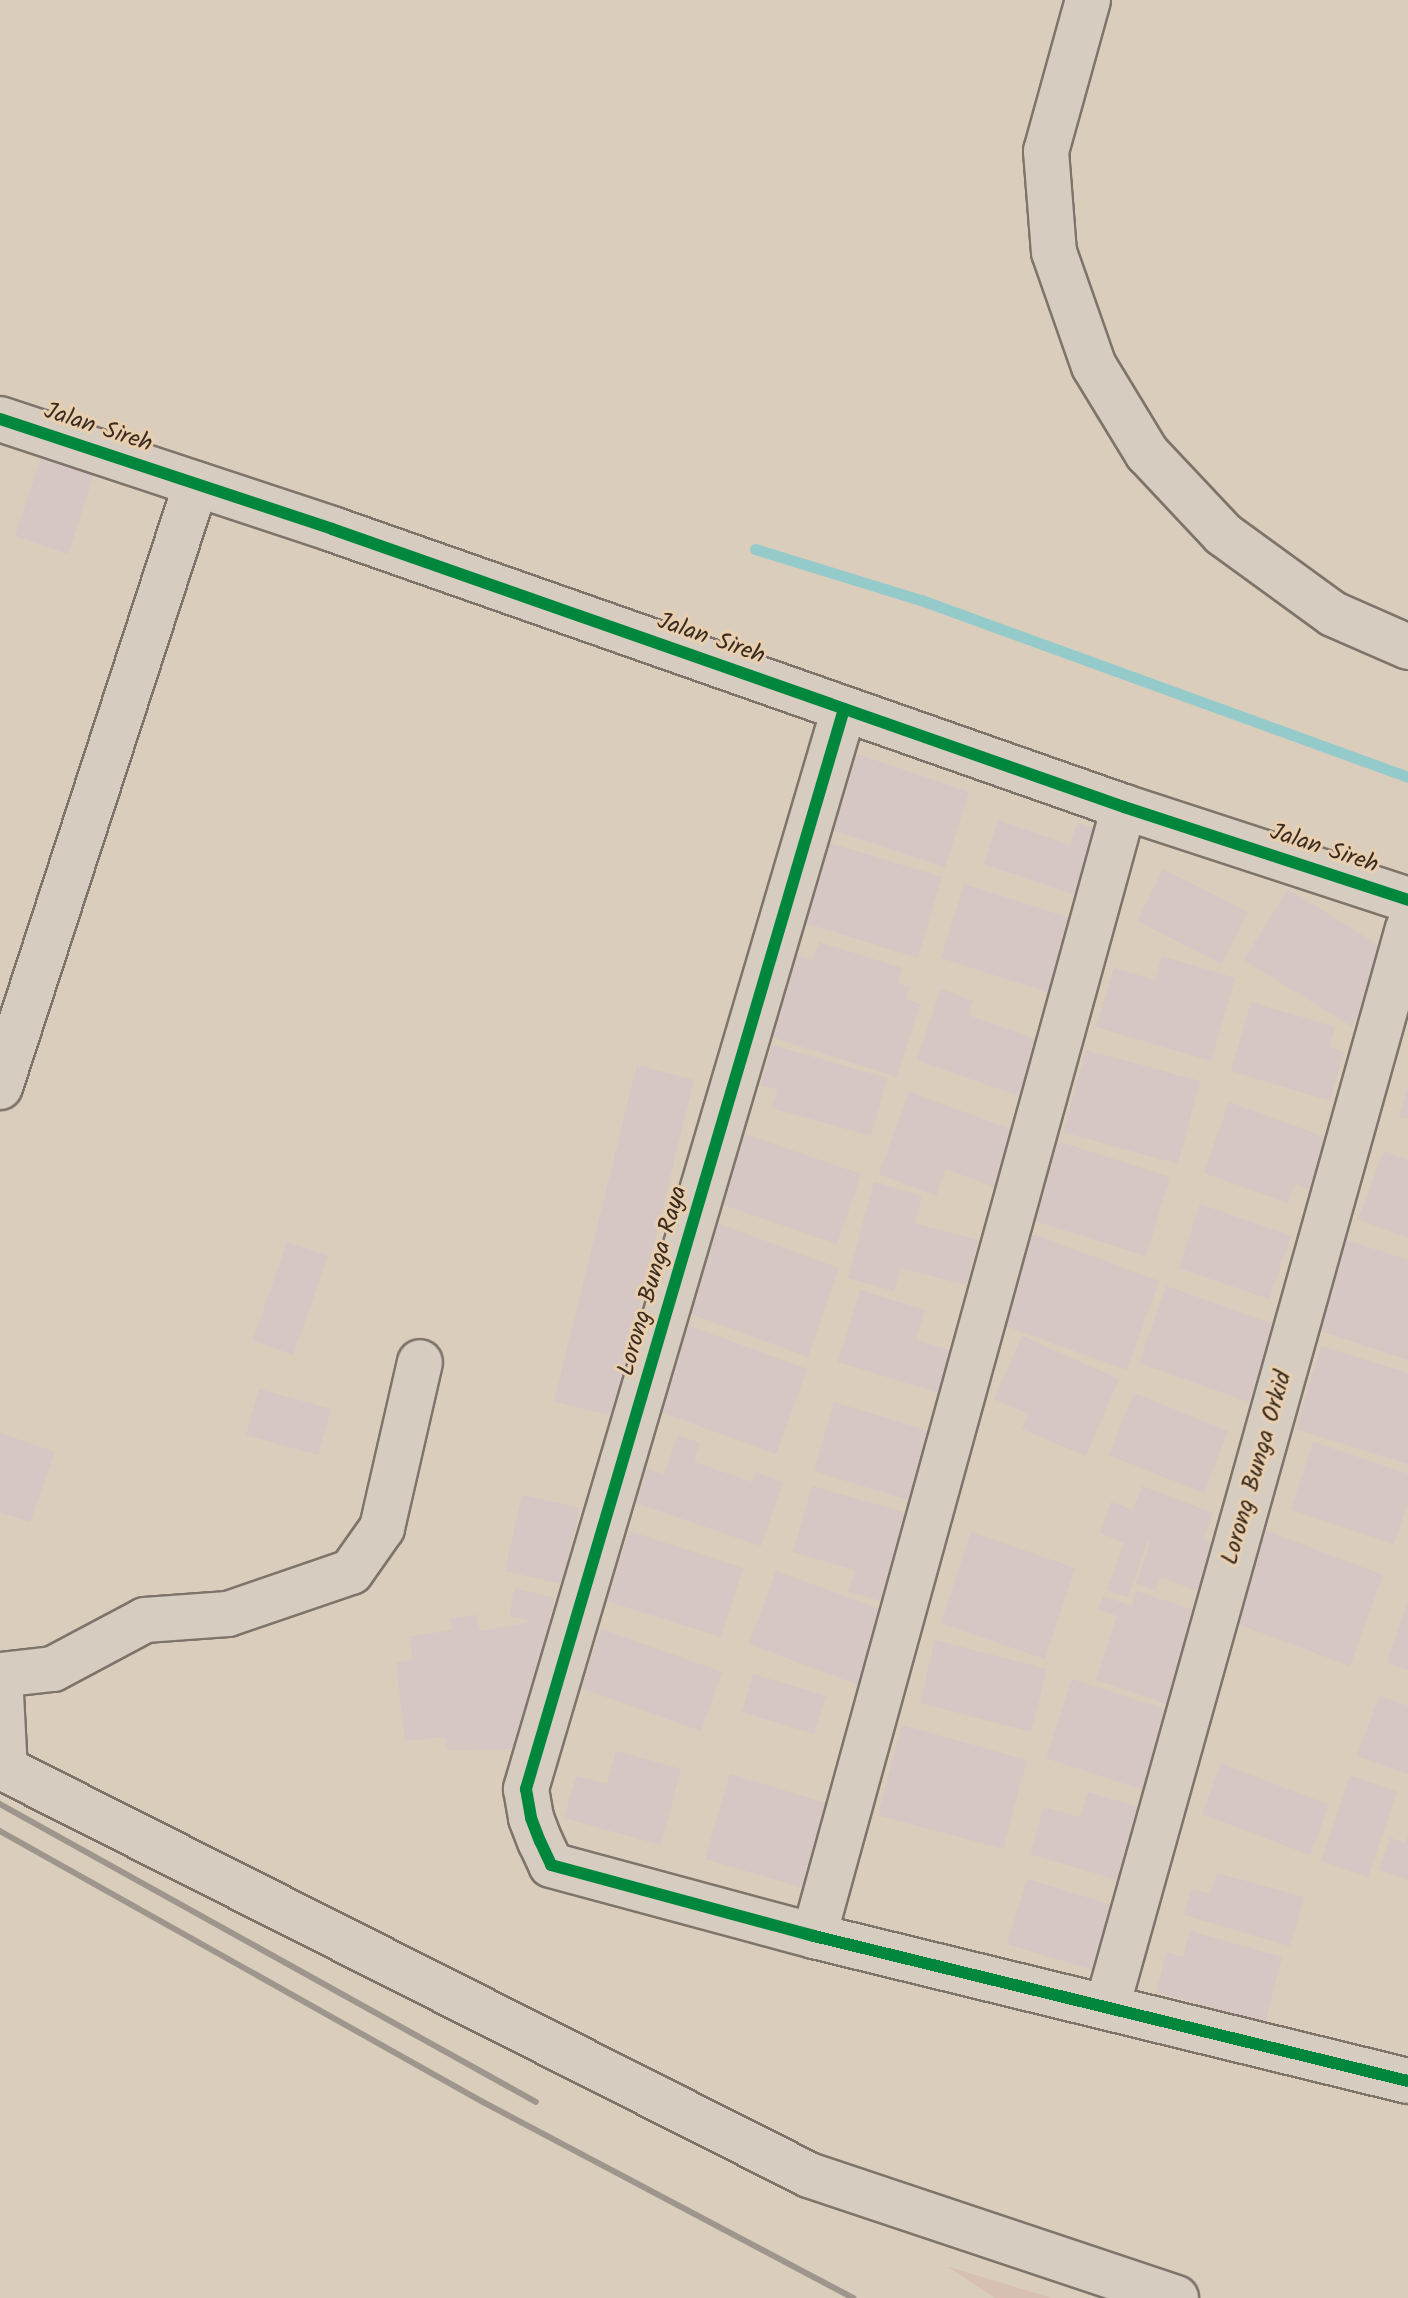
<!DOCTYPE html>
<style>
body{margin:0}
#map{position:relative;width:1408px;height:2298px;overflow:hidden;background:#dacdbc;font-family:Kalam,sans-serif}
div>[style]{position:absolute}
.built>*{inset:0;background:#d7bfb1}
.stream>*{height:11px;margin:-5.5px;padding:0 5.5px;transform-origin:5.5px;border-radius:5.5px;background:#95cacb}
.building>*{inset:0;background:#d6c6c4}
.roads{filter:drop-shadow(2px 0 #7e746a) drop-shadow(-2px 0 #7e746a) drop-shadow(0 2px #7e746a) drop-shadow(0 -2px #7e746a)}
.minor>*{height:44px;margin:-22px;padding:0 22px;transform-origin:22px;border-radius:22px;background:#d6ccc0}
.rail>*{height:6px;margin:-3px;padding:0 3px;transform-origin:3px;border-radius:3px;background:#9e968c}
.cycleway>*{height:12px;margin:-6px;padding:0 6px;transform-origin:6px;border-radius:6px;background:#00873e}
span{translate:-50% -50%;white-space:nowrap;text-align:center;line-height:1.15;-webkit-text-stroke:6px #e7cfaf;paint-order:stroke}
.street-label{font-size:24px;color:#3b2a1e}
</style>
<div id="map">
<div class="built">
<div style="clip-path:polygon(948px 2267px,949px 2267px,1052px 2298px,995px 2298px)"></div>
</div>
<div class="stream">
<div style="left:755px;top:549px;width:174px;rotate:17.1deg"></div>
<div style="left:921px;top:600px;width:518px;rotate:19.97deg"></div>
</div>
<div class="building">
<div style="clip-path:polygon(44px 449px,99px 458px,68px 554px,15px 536px)"></div>
<div style="clip-path:polygon(857px 754px,969px 792px,945px 867px,832px 830px)"></div>
<div style="clip-path:polygon(998px 820px,1070px 845px,1077px 823px,1096px 829px,1075px 895px,984px 864px)"></div>
<div style="clip-path:polygon(823px 841px,942px 877px,918px 958px,799px 921px)"></div>
<div style="clip-path:polygon(1163px 869px,1248px 912px,1222px 964px,1137px 921px)"></div>
<div style="clip-path:polygon(964px 884px,1073px 919px,1050px 993px,941px 958px)"></div>
<div style="clip-path:polygon(1288px 889px,1394px 955px,1351px 1026px,1244px 960px)"></div>
<div style="clip-path:polygon(819px 942px,902px 968px,898px 983px,910px 987px,906px 999px,920px 1004px,897px 1077px,756px 1032px,781px 950px,813px 960px)"></div>
<div style="clip-path:polygon(1162px 956px,1235px 978px,1211px 1061px,1096px 1027px,1114px 968px,1155px 980px)"></div>
<div style="clip-path:polygon(941px 989px,973px 1001px,968px 1015px,1050px 1044px,1031px 1100px,917px 1060px)"></div>
<div style="clip-path:polygon(1251px 1002px,1335px 1027px,1329px 1047px,1344px 1052px,1330px 1101px,1231px 1071px)"></div>
<div style="clip-path:polygon(772px 1045px,887px 1078px,871px 1136px,772px 1108px,778px 1089px,761px 1085px)"></div>
<div style="clip-path:polygon(1086px 1050px,1200px 1081px,1178px 1164px,1063px 1132px)"></div>
<div style="clip-path:polygon(637px 1065px,694px 1080px,612px 1416px,554px 1401px)"></div>
<div style="clip-path:polygon(1407px 1089px,1408px 1089px,1408px 1119px,1399px 1117px)"></div>
<div style="clip-path:polygon(909px 1092px,1019px 1132px,999px 1189px,946px 1169px,936px 1196px,879px 1174px)"></div>
<div style="clip-path:polygon(1229px 1102px,1339px 1142px,1320px 1194px,1295px 1184px,1288px 1203px,1204px 1173px)"></div>
<div style="clip-path:polygon(739px 1132px,861px 1174px,837px 1244px,715px 1202px)"></div>
<div style="clip-path:polygon(1057px 1141px,1170px 1177px,1146px 1256px,1032px 1220px)"></div>
<div style="clip-path:polygon(1384px 1151px,1408px 1160px,1408px 1238px,1358px 1219px)"></div>
<div style="clip-path:polygon(874px 1182px,922px 1196px,915px 1223px,978px 1240px,966px 1285px,901px 1268px,894px 1291px,848px 1278px)"></div>
<div style="clip-path:polygon(1200px 1204px,1291px 1236px,1269px 1299px,1179px 1268px)"></div>
<div style="clip-path:polygon(711px 1221px,839px 1268px,808px 1357px,680px 1310px)"></div>
<div style="clip-path:polygon(1027px 1232px,1159px 1281px,1127px 1370px,995px 1322px)"></div>
<div style="clip-path:polygon(1340px 1238px,1408px 1260px,1408px 1360px,1312px 1328px)"></div>
<div style="clip-path:polygon(287px 1242px,328px 1256px,293px 1355px,253px 1340px)"></div>
<div style="clip-path:polygon(1166px 1286px,1276px 1325px,1249px 1402px,1139px 1363px)"></div>
<div style="clip-path:polygon(860px 1290px,925px 1310px,916px 1340px,952px 1351px,939px 1393px,838px 1362px)"></div>
<div style="clip-path:polygon(684px 1324px,807px 1369px,776px 1454px,653px 1409px)"></div>
<div style="clip-path:polygon(1022px 1336px,1119px 1379px,1086px 1456px,1022px 1429px,1028px 1414px,994px 1399px)"></div>
<div style="clip-path:polygon(1321px 1346px,1408px 1373px,1408px 1464px,1296px 1429px)"></div>
<div style="clip-path:polygon(259px 1389px,331px 1409px,318px 1455px,246px 1435px)"></div>
<div style="clip-path:polygon(1134px 1393px,1228px 1431px,1204px 1493px,1109px 1455px)"></div>
<div style="clip-path:polygon(834px 1402px,935px 1433px,915px 1502px,814px 1471px)"></div>
<div style="clip-path:polygon(0 1433px,55px 1452px,30px 1522px,0 1512px)"></div>
<div style="clip-path:polygon(678px 1435px,700px 1443px,694px 1462px,752px 1482px,755px 1472px,783px 1482px,761px 1546px,636px 1503px,648px 1469px,664px 1475px)"></div>
<div style="clip-path:polygon(1313px 1442px,1408px 1474px,1408px 1502px,1394px 1544px,1291px 1510px)"></div>
<div style="clip-path:polygon(812px 1486px,921px 1517px,897px 1605px,848px 1592px,855px 1570px,793px 1552px)"></div>
<div style="clip-path:polygon(1142px 1486px,1213px 1513px,1203px 1540px,1215px 1544px,1198px 1591px,1161px 1577px,1155px 1591px,1136px 1583px,1150px 1543px,1147px 1542px,1128px 1597px,1107px 1590px,1124px 1543px,1100px 1533px,1111px 1502px,1133px 1510px)"></div>
<div style="clip-path:polygon(522px 1495px,580px 1508px,562px 1584px,505px 1571px)"></div>
<div style="clip-path:polygon(1259px 1528px,1383px 1575px,1350px 1666px,1225px 1619px)"></div>
<div style="clip-path:polygon(629px 1531px,743px 1568px,721px 1637px,607px 1601px)"></div>
<div style="clip-path:polygon(971px 1532px,1075px 1568px,1045px 1659px,941px 1623px)"></div>
<div style="clip-path:polygon(776px 1571px,891px 1613px,864px 1687px,749px 1644px)"></div>
<div style="clip-path:polygon(514px 1588px,554px 1598px,525px 1749px,447px 1750px,445px 1737px,405px 1741px,396px 1663px,413px 1659px,409px 1637px,452px 1630px,451px 1618px,476px 1615px,480px 1631px,532px 1622px,510px 1616px)"></div>
<div style="clip-path:polygon(1136px 1591px,1203px 1613px,1173px 1706px,1096px 1680px,1117px 1616px,1098px 1609px,1103px 1596px,1132px 1606px)"></div>
<div style="clip-path:polygon(1407px 1603px,1408px 1603px,1408px 1670px,1387px 1663px)"></div>
<div style="clip-path:polygon(601px 1629px,722px 1672px,701px 1731px,581px 1688px)"></div>
<div style="clip-path:polygon(935px 1640px,1047px 1669px,1031px 1732px,920px 1703px)"></div>
<div style="clip-path:polygon(753px 1674px,826px 1696px,814px 1734px,742px 1712px)"></div>
<div style="clip-path:polygon(1072px 1679px,1179px 1714px,1153px 1793px,1046px 1758px)"></div>
<div style="clip-path:polygon(1379px 1696px,1408px 1706px,1408px 1774px,1357px 1756px)"></div>
<div style="clip-path:polygon(902px 1725px,1027px 1760px,1003px 1849px,878px 1815px)"></div>
<div style="clip-path:polygon(616px 1751px,681px 1769px,661px 1845px,564px 1818px,576px 1776px,607px 1784px)"></div>
<div style="clip-path:polygon(1221px 1763px,1329px 1805px,1310px 1855px,1202px 1814px)"></div>
<div style="clip-path:polygon(730px 1774px,832px 1805px,807px 1889px,705px 1859px)"></div>
<div style="clip-path:polygon(1350px 1775px,1397px 1792px,1368px 1877px,1321px 1861px)"></div>
<div style="clip-path:polygon(1088px 1792px,1139px 1807px,1118px 1880px,1030px 1854px,1044px 1807px,1080px 1817px)"></div>
<div style="clip-path:polygon(1408px 1836px,1408px 1880px,1379px 1870px,1390px 1838px,1405px 1843px)"></div>
<div style="clip-path:polygon(1217px 1873px,1304px 1897px,1290px 1946px,1184px 1915px,1191px 1889px,1210px 1894px)"></div>
<div style="clip-path:polygon(1027px 1879px,1112px 1905px,1093px 1970px,1007px 1944px)"></div>
<div style="clip-path:polygon(1190px 1931px,1282px 1957px,1265px 2022px,1156px 1992px,1167px 1952px,1183px 1957px)"></div>
</div>
<div class="roads">
<div class="minor">
<div style="left:1088px;top:0;width:157px;rotate:105.5deg"></div>
<div style="left:1046px;top:151px;width:101px;rotate:85.5deg"></div>
<div style="left:1054px;top:252px;width:121px;rotate:70.7deg"></div>
<div style="left:1094px;top:366px;width:102px;rotate:58.7deg"></div>
<div style="left:1147px;top:453px;width:111px;rotate:46.8deg"></div>
<div style="left:1223px;top:534px;width:136px;rotate:36deg"></div>
<div style="left:1333px;top:614px;width:82px;rotate:23.7deg"></div>
<div style="left:0;top:419px;width:350px;rotate:18.3deg"></div>
<div style="left:332px;top:529px;width:839px;rotate:19.34deg"></div>
<div style="left:1124px;top:807px;width:299px;rotate:18.1deg"></div>
<div style="left:844px;top:709px;width:1126px;rotate:106.41deg"></div>
<div style="left:526px;top:1789px;width:29px;rotate:80deg"></div>
<div style="left:531px;top:1818px;width:25px;rotate:69deg"></div>
<div style="left:540px;top:1841px;width:26px;rotate:65deg"></div>
<div style="left:551px;top:1865px;width:272px;rotate:15.1deg"></div>
<div style="left:814px;top:1936px;width:611px;rotate:13.72deg"></div>
<div style="left:0;top:1087px;width:634px;rotate:-71.99deg"></div>
<div style="left:0;top:1675px;width:94px;rotate:87deg"></div>
<div style="left:5px;top:1769px;width:901px;rotate:26.79deg"></div>
<div style="left:809px;top:2175px;width:387px;rotate:18.5deg"></div>
<div style="left:0;top:1675px;width:53px;rotate:-6.5deg"></div>
<div style="left:53px;top:1669px;width:104px;rotate:-28deg"></div>
<div style="left:145px;top:1620px;width:83px;rotate:-4.1deg"></div>
<div style="left:228px;top:1614px;width:130px;rotate:-18.9deg"></div>
<div style="left:351px;top:1572px;width:54px;rotate:-54.8deg"></div>
<div style="left:382px;top:1528px;width:170px;rotate:-77.1deg"></div>
<div style="left:814px;top:1936px;width:1171px;rotate:-74.65deg"></div>
<div style="left:1107px;top:2007px;width:1120px;rotate:-74.41deg"></div>
</div>
</div>
<div class="rail">
<div style="left:0;top:1804px;width:613px;rotate:29.07deg"></div>
<div style="left:0;top:1831px;width:554px;rotate:29.3deg"></div>
<div style="left:483px;top:2102px;width:419px;rotate:27.9deg"></div>
</div>
<div class="cycleway">
<div style="left:0;top:419px;width:350px;rotate:18.3deg"></div>
<div style="left:332px;top:529px;width:839px;rotate:19.34deg"></div>
<div style="left:1124px;top:807px;width:299px;rotate:18.1deg"></div>
<div style="left:844px;top:709px;width:1126px;rotate:106.41deg"></div>
<div style="left:526px;top:1789px;width:29px;rotate:80deg"></div>
<div style="left:531px;top:1818px;width:25px;rotate:69deg"></div>
<div style="left:540px;top:1841px;width:26px;rotate:65deg"></div>
<div style="left:551px;top:1865px;width:272px;rotate:15.1deg"></div>
<div style="left:814px;top:1936px;width:611px;rotate:13.72deg"></div>
</div>
<div class="street-label">
<span style="left:98px;top:428px;rotate:18deg">Jalan Sireh</span>
<span style="left:711px;top:639px;rotate:19deg">Jalan Sireh</span>
<span style="left:1324px;top:849px;rotate:18deg">Jalan Sireh</span>
<span style="left:653px;top:1281px;rotate:-74deg">Lorong Bunga Raya</span>
<span style="left:1257px;top:1468px;rotate:-74deg">Lorong Bunga Orkid</span>
</div>
</div>
